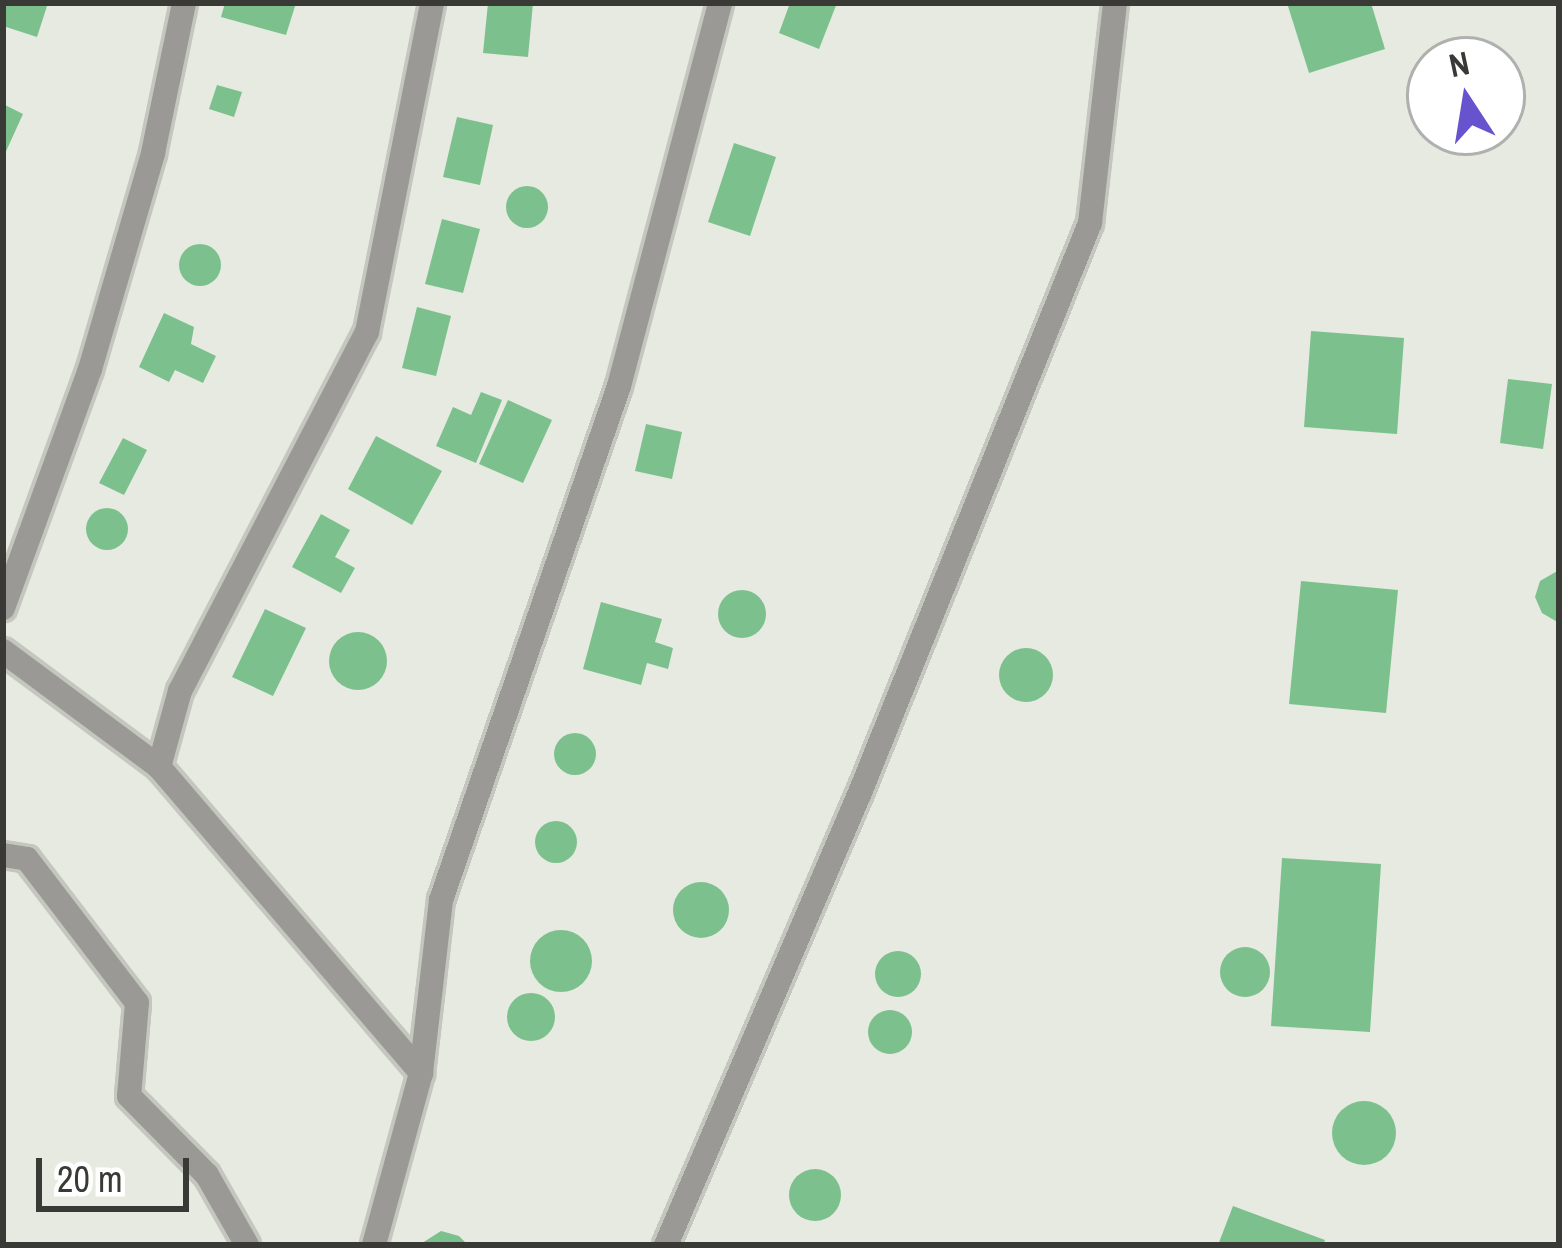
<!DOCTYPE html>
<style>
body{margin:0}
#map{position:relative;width:1562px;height:1248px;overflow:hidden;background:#e7eae0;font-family:"Archivo Narrow",sans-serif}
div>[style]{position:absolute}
.building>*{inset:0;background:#7cc18d}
.round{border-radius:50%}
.roads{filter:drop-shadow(3px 0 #c4c7be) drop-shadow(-3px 0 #c4c7be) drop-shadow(0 3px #c4c7be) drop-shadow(0 -3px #c4c7be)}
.minor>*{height:24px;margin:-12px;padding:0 12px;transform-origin:12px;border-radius:12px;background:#9b9996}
span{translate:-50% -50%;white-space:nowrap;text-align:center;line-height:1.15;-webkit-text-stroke:9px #fff;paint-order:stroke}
.frame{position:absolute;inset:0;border:6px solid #393a36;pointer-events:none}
.north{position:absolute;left:1406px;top:36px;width:120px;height:120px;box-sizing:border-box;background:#fff;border:3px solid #b0b0af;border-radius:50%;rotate:348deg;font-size:33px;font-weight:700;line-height:48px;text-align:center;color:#393a36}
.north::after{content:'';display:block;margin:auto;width:42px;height:54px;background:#6653cd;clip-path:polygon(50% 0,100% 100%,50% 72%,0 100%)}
.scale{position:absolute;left:36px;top:1158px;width:153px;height:54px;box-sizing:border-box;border:6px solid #393a36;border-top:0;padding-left:15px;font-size:36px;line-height:42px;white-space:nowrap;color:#393a36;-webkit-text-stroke:9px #fff;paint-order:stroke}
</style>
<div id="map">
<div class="building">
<div style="clip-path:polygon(3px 3px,48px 3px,37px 37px,3px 26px)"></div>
<div style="clip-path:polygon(225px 3px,296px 3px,286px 35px,221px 17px)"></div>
<div style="clip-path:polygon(488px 3px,533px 3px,528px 57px,483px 53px)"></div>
<div style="clip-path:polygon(790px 3px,837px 3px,819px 49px,779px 33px)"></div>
<div style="clip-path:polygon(1287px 3px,1371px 3px,1385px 49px,1309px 73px)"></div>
<div style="clip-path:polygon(217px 85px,242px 92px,234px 117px,209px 109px)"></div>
<div style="clip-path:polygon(3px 104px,23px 114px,3px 158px)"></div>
<div style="clip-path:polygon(457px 117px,493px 125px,480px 185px,443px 177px)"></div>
<div style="clip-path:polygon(734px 143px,776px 157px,750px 236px,708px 222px)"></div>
<div class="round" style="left:506px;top:186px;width:42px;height:42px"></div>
<div style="clip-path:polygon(442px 219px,480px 229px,463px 293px,425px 284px)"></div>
<div class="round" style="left:179px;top:244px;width:42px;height:42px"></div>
<div style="clip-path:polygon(417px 307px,451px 316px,436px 376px,402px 368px)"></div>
<div style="clip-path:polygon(164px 313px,194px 327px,191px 344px,216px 356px,203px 383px,175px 370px,169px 382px,139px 367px)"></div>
<div style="clip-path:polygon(1311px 331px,1404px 338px,1397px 434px,1304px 427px)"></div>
<div style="clip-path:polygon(1508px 379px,1552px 384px,1543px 449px,1500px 443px)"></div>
<div style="clip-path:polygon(481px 392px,502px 400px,476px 463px,436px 446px,453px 407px,471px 415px)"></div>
<div style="clip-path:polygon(508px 400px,552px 420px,523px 483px,479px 464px)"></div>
<div style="clip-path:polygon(646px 424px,682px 432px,672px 479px,635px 471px)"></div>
<div style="clip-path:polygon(376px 436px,442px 471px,412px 525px,348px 489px)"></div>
<div style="clip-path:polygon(123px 438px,147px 450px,124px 495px,99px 483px)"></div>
<div class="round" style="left:86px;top:508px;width:42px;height:42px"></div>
<div style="clip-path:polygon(321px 514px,350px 530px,335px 557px,355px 568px,341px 593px,292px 567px)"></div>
<div style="clip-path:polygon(1559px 570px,1559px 623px,1542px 613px,1535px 597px,1540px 581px)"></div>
<div style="clip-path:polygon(1301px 581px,1398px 590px,1386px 713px,1289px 704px)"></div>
<div class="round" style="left:718px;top:590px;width:48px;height:48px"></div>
<div style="clip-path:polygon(601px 602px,662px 619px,655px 642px,673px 648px,668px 669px,647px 663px,641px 685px,583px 669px)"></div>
<div style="clip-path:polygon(265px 609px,306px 628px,273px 696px,232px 677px)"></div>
<div class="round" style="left:329px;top:632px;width:58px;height:58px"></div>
<div class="round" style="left:999px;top:648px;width:54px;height:54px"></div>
<div class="round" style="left:554px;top:733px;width:42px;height:42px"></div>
<div class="round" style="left:535px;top:821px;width:42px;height:42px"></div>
<div style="clip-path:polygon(1282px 858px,1381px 864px,1370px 1032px,1271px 1026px)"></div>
<div class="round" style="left:673px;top:882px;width:56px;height:56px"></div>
<div class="round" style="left:530px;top:930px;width:62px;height:62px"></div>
<div class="round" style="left:1220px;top:947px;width:50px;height:50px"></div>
<div class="round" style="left:875px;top:951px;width:46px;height:46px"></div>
<div class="round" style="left:507px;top:993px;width:48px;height:48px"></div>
<div class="round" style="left:868px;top:1010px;width:44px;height:44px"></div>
<div class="round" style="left:1332px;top:1101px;width:64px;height:64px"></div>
<div class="round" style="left:789px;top:1169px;width:52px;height:52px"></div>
<div style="clip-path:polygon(1233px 1206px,1325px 1240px,1323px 1245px,1218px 1245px)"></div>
<div style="clip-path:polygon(441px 1231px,459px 1236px,468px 1245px,419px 1245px)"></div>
</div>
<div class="roads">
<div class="minor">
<div style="left:3px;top:608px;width:254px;rotate:-70deg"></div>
<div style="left:90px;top:369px;width:225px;rotate:-73.7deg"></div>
<div style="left:153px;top:153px;width:153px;rotate:-78.3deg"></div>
<div style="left:3px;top:651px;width:194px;rotate:36.6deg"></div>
<div style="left:159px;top:767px;width:403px;rotate:49.4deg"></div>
<div style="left:421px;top:1073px;width:178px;rotate:105.3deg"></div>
<div style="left:159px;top:767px;width:79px;rotate:-74.6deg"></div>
<div style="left:180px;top:691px;width:405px;rotate:-62.5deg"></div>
<div style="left:367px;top:332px;width:335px;rotate:-78.8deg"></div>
<div style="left:3px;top:855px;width:24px;rotate:9deg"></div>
<div style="left:27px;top:859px;width:181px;rotate:52.6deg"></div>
<div style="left:137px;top:1003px;width:93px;rotate:94.9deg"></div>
<div style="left:129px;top:1096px;width:111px;rotate:45.4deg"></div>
<div style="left:207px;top:1175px;width:81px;rotate:60.3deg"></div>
<div style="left:421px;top:1073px;width:174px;rotate:-83.4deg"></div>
<div style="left:441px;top:900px;width:544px;rotate:-70.9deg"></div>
<div style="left:619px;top:386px;width:396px;rotate:-75.2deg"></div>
<div style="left:666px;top:1245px;width:490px;rotate:-66.8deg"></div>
<div style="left:859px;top:795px;width:617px;rotate:-68.01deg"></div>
<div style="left:1090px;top:223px;width:221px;rotate:-83.5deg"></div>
</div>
</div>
<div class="frame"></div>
<div class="north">N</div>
<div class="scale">20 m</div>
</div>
